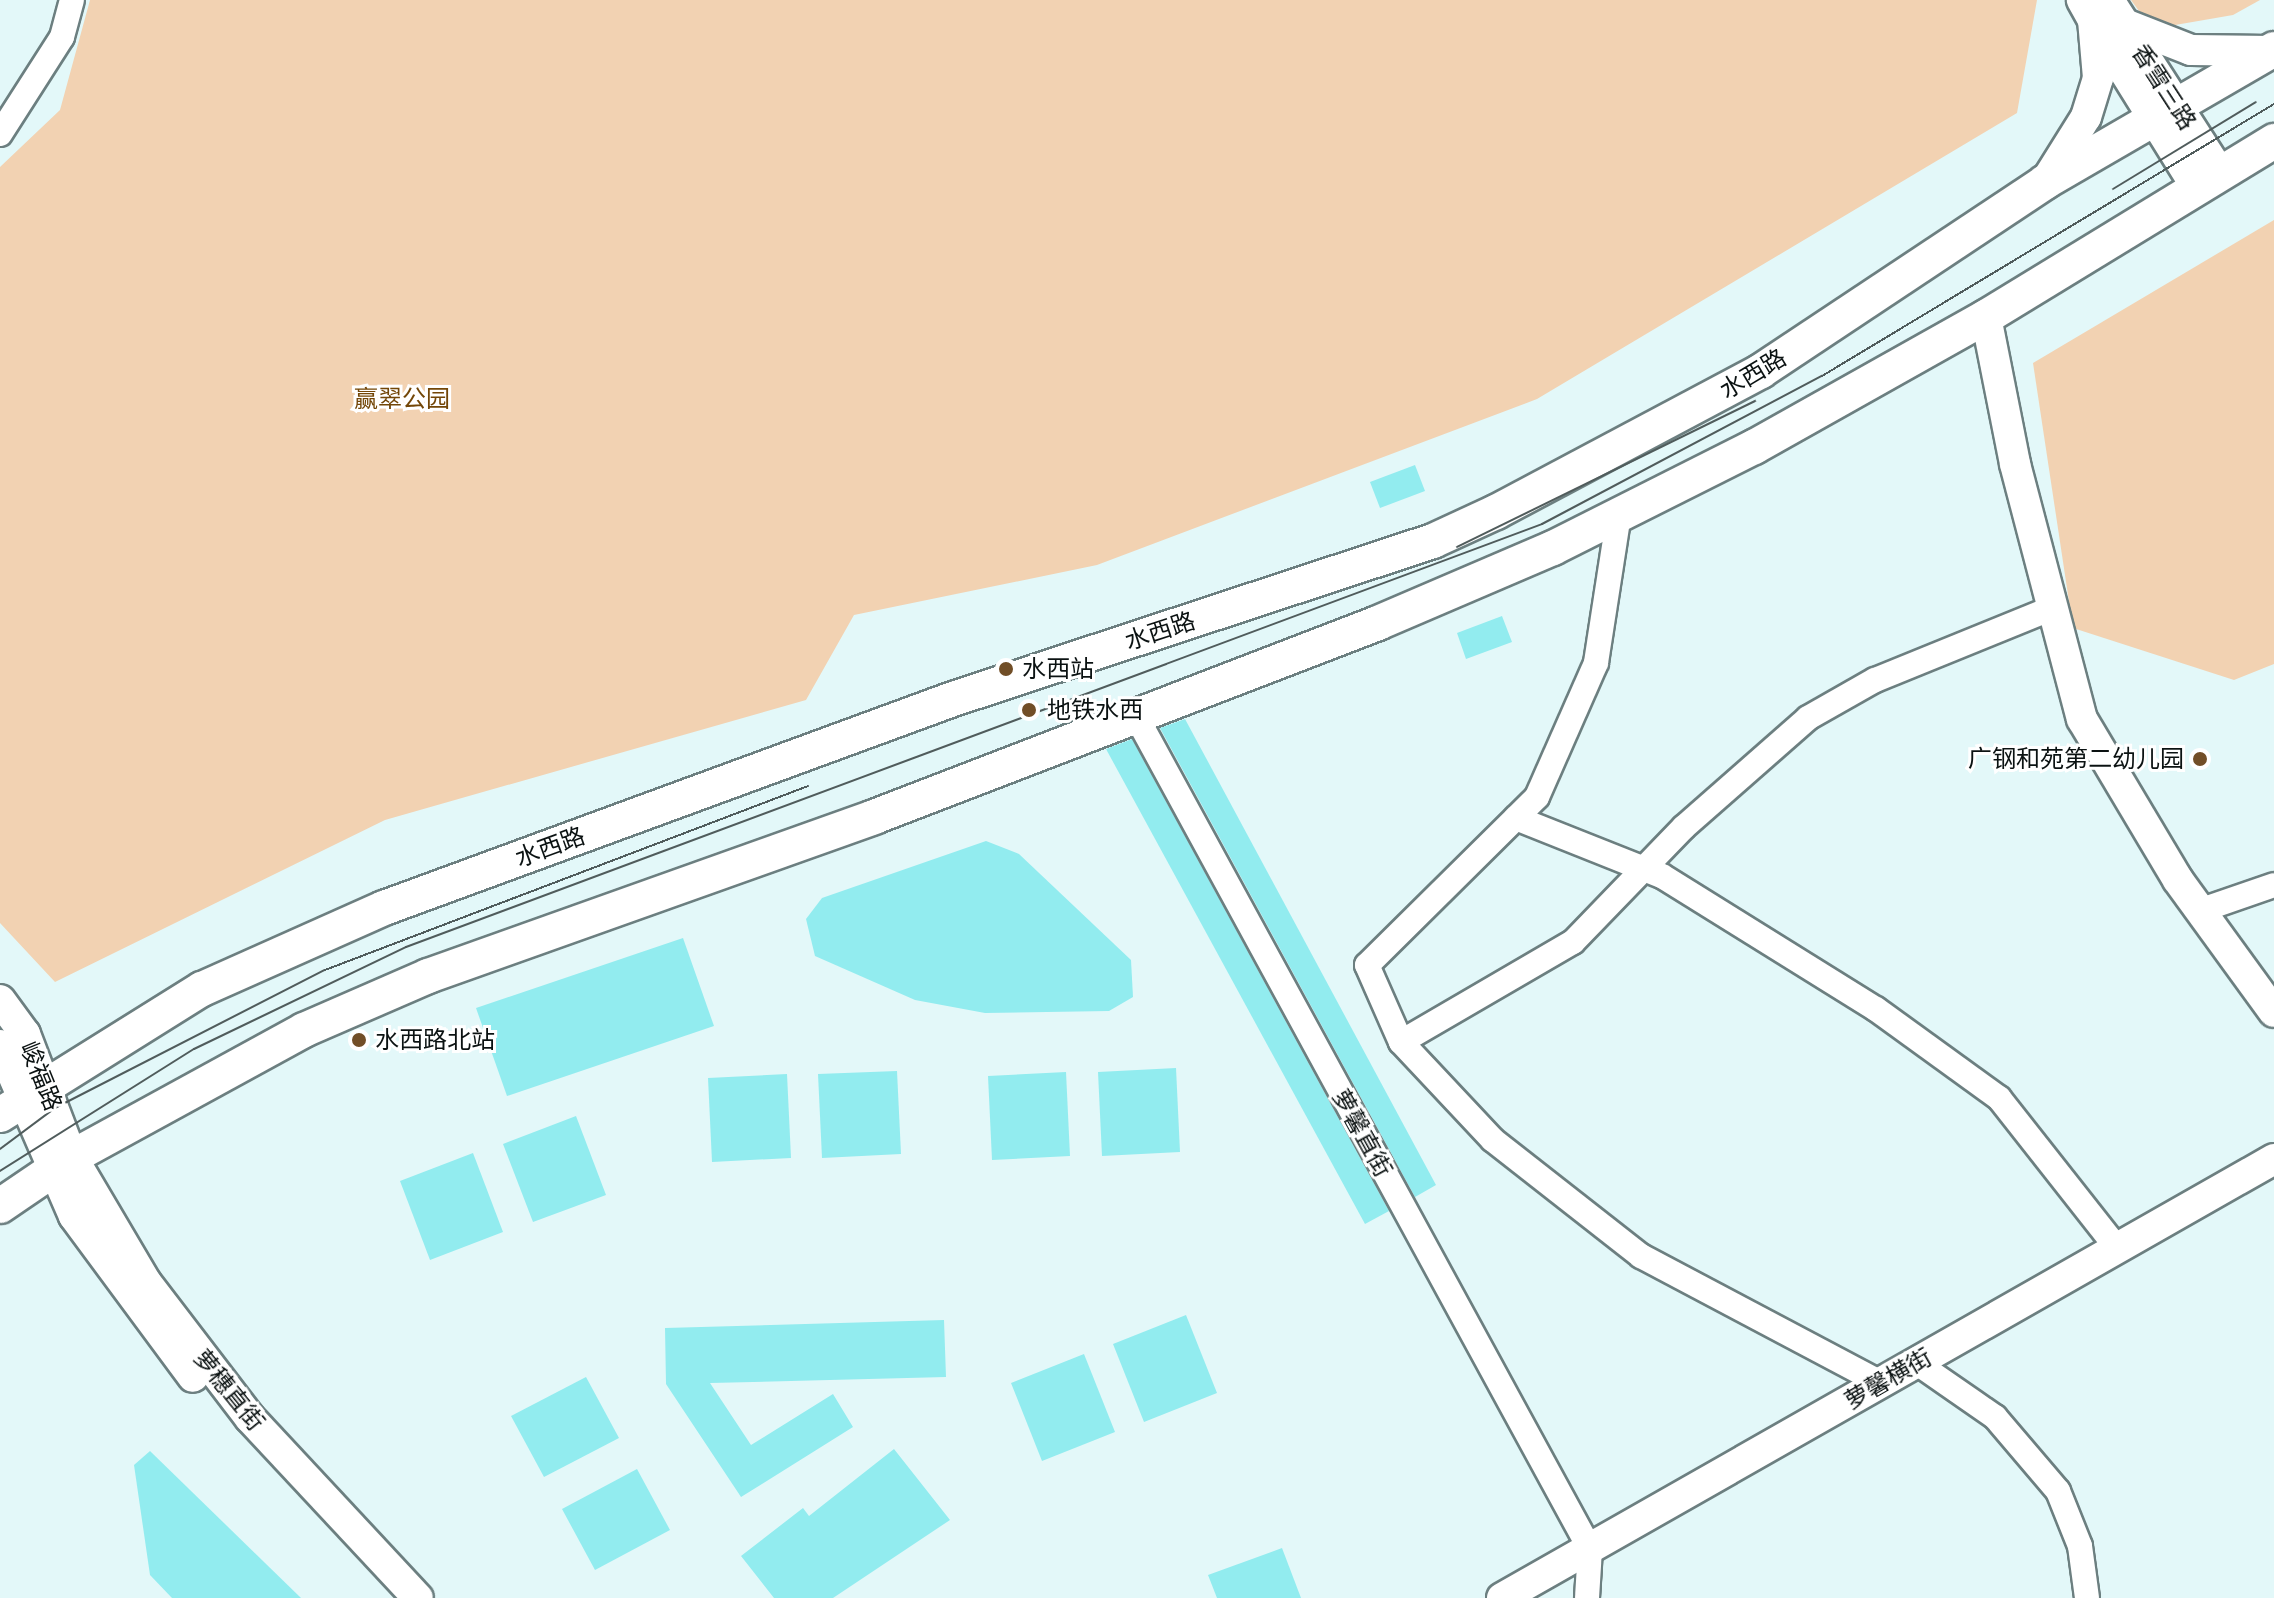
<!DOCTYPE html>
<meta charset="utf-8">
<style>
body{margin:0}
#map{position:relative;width:2274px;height:1598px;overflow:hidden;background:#e3f8f9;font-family:"Archivo Narrow","Noto Sans SC",sans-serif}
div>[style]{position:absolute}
.green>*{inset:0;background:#f2d2b2}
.building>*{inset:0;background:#92ecef}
.roads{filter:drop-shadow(2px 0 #6c7f80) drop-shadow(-2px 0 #6c7f80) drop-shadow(0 2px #6c7f80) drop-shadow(0 -2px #6c7f80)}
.minor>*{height:24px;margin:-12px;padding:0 12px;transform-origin:12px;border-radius:12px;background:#fff}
.tertiary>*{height:30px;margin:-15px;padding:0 15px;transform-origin:15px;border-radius:15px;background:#fff}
.secondary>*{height:34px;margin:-17px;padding:0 17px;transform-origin:17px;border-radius:17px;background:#fff}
.tram>*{height:2px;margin:-1px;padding:0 1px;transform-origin:1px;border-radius:1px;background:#505c5c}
.dots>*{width:22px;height:22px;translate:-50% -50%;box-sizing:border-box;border:4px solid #fff;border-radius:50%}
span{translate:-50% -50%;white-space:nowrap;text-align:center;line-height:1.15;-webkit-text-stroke:6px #fff;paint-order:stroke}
.street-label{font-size:24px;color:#0b1212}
.park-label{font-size:24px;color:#734607}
.poi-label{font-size:24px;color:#0b1212}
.left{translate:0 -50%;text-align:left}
.right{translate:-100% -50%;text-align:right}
</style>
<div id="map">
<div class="green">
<div style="clip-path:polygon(90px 0,2037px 0,2017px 113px,1537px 399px,1097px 565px,854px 615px,806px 700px,385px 820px,55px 982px,0 923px,0 167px,60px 110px)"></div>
<div style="clip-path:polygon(2131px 0,2260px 0,2233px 15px,2152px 29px)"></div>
<div style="clip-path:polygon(2274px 220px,2274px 664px,2234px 680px,2073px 628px,2033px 363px)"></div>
</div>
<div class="building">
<div style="clip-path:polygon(1415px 465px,1425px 491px,1380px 508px,1370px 482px)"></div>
<div style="clip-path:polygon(1502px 616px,1512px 642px,1466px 659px,1457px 633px)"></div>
<div style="clip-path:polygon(1185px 719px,1436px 1185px,1415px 1197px,1160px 728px)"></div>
<div style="clip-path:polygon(1132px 739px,1389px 1211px,1365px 1224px,1106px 749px)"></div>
<div style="clip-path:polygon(986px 841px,1019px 854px,1131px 960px,1133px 997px,1109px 1011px,985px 1013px,915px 1000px,815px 956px,806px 919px,822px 898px)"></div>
<div style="clip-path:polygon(683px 938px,714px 1026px,507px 1096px,476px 1008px)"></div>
<div style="clip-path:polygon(1176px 1068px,1180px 1152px,1102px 1156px,1098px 1072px)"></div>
<div style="clip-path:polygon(897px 1071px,901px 1154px,822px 1158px,818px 1074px)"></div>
<div style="clip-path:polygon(1066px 1072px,1070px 1156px,992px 1160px,988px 1076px)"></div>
<div style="clip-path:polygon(787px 1074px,791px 1158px,712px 1162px,708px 1078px)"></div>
<div style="clip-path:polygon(576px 1116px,606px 1195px,533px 1222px,503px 1144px)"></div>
<div style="clip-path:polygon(473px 1153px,503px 1232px,430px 1260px,400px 1181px)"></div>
<div style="clip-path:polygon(1186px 1315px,1217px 1393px,1144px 1422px,1113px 1344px)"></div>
<div style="clip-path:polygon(944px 1320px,946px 1377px,710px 1383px,751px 1445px,833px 1394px,853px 1427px,741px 1497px,666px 1384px,665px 1328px)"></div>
<div style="clip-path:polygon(1084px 1354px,1115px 1432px,1042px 1461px,1011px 1383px)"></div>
<div style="clip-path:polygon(586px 1377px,619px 1438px,544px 1477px,511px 1416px)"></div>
<div style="clip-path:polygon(894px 1449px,950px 1520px,833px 1598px,774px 1598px,741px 1556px,803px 1508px,809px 1516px)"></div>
<div style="clip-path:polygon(150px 1451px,301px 1598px,172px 1598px,150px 1575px,134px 1465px)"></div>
<div style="clip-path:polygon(637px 1469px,670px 1530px,595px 1570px,562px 1509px)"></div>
<div style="clip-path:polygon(1282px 1548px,1301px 1598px,1217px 1598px,1208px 1575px)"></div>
</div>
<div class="roads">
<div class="minor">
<div style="left:0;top:134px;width:115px;rotate:-57.4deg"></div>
<div style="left:62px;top:37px;width:38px;rotate:-75deg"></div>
<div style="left:1619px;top:514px;width:151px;rotate:98.8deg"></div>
<div style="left:1596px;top:663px;width:146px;rotate:113.8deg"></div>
<div style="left:1537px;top:797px;width:239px;rotate:135.3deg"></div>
<div style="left:1367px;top:965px;width:84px;rotate:66.2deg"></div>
<div style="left:1401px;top:1042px;width:134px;rotate:46.8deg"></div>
<div style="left:1493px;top:1140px;width:188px;rotate:38.1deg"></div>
<div style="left:1641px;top:1256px;width:272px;rotate:27.9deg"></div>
<div style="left:1136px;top:716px;width:949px;rotate:61.41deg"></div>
<div style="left:1590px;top:1549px;width:49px;rotate:93.5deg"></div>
<div style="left:1516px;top:818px;width:157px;rotate:21.7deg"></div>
<div style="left:1662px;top:876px;width:252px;rotate:31.9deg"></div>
<div style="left:1876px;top:1009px;width:152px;rotate:35.9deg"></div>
<div style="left:1999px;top:1098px;width:191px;rotate:51.8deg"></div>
<div style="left:2199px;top:911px;width:79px;rotate:-19.1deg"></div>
<div style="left:1401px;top:1042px;width:199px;rotate:-30.2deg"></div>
<div style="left:1573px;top:942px;width:160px;rotate:-46deg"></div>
<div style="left:1684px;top:827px;width:165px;rotate:-41.3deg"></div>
<div style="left:1808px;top:718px;width:77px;rotate:-29.6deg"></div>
<div style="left:1875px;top:680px;width:189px;rotate:-22.1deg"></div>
<div style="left:1917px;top:1363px;width:95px;rotate:34.7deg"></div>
<div style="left:1995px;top:1417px;width:97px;rotate:49.6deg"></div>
<div style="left:2058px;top:1491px;width:59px;rotate:68.2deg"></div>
<div style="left:2080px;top:1546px;width:52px;rotate:82.3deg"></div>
</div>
<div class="tertiary">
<div style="left:2109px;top:0;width:206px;rotate:57.3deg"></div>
<div style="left:2122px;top:23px;width:74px;rotate:21.4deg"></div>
<div style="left:2191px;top:50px;width:79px;rotate:0.7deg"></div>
<div style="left:2098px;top:29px;width:187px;rotate:58.1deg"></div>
<div style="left:2046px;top:181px;width:75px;rotate:-58deg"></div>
<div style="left:2086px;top:117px;width:41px;rotate:-72.9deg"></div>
<div style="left:2098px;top:78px;width:58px;rotate:-94.9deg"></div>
<div style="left:2093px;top:20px;width:23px;rotate:-119deg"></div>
<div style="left:1986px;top:317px;width:150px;rotate:78.8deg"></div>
<div style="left:2015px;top:464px;width:264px;rotate:75.3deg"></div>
<div style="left:2082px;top:719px;width:187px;rotate:59.2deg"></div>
<div style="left:2178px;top:880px;width:163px;rotate:54deg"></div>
<div style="left:0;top:1000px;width:42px;rotate:53.7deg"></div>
<div style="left:25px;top:1034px;width:132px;rotate:69.1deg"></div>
<div style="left:72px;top:1157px;width:145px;rotate:59.4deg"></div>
<div style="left:146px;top:1282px;width:171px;rotate:52.6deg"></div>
<div style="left:250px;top:1418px;width:246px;rotate:47deg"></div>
<div style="left:0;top:1045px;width:186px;rotate:66.6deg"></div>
<div style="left:74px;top:1216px;width:200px;rotate:53.5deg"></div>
<div style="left:1502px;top:1598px;width:888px;rotate:-29.62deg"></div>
</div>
<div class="secondary">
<div style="left:0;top:1115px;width:238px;rotate:-32deg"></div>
<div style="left:202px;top:989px;width:199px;rotate:-24deg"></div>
<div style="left:384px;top:908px;width:606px;rotate:-20.17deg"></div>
<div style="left:953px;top:699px;width:505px;rotate:-18.22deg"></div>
<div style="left:1433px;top:541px;width:69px;rotate:-24.7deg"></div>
<div style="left:1496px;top:512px;width:300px;rotate:-28deg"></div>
<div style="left:1761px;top:371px;width:341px;rotate:-33.6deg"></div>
<div style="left:2045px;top:182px;width:265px;rotate:-30.1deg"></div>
<div style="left:0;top:1206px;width:87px;rotate:-34.2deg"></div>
<div style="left:72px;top:1157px;width:264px;rotate:-28.7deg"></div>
<div style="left:304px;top:1030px;width:135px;rotate:-23.5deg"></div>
<div style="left:428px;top:976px;width:473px;rotate:-19.6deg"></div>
<div style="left:874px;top:817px;width:540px;rotate:-21.05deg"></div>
<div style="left:1378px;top:623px;width:190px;rotate:-23.2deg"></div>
<div style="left:1553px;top:548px;width:225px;rotate:-26.7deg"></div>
<div style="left:1754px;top:447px;width:266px;rotate:-29.3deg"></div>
<div style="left:1986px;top:317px;width:338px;rotate:-31.4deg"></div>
</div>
</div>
<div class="tram">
<div style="left:2113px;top:189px;width:167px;rotate:-31.3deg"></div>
<div style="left:1457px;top:547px;width:332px;rotate:-26.1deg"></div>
<div style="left:0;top:1149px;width:69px;rotate:-36.7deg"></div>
<div style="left:55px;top:1108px;width:303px;rotate:-27.1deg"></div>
<div style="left:325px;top:970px;width:517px;rotate:-20.85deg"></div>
<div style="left:0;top:1171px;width:229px;rotate:-32.2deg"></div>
<div style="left:194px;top:1049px;width:235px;rotate:-25.7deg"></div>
<div style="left:406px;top:947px;width:1212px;rotate:-20.42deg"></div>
<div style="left:1542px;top:524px;width:317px;rotate:-27.9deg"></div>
<div style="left:1822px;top:376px;width:528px;rotate:-31.04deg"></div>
</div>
<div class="dots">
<div style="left:1006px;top:669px;background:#714e27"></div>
<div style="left:1029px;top:710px;background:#714e27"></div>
<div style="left:2200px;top:759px;background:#714e27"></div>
<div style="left:359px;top:1040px;background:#714e27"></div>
</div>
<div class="street-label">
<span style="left:2164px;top:87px;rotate:57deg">香雪三路</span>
<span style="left:1753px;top:374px;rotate:-31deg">水西路</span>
<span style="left:1160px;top:631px;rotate:-18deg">水西路</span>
<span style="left:550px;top:847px;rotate:-20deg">水西路</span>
<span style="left:41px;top:1076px;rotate:68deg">峻福路</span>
<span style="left:1362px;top:1133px;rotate:61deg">萝馨直街</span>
<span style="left:1888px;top:1379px;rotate:-30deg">萝馨横街</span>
<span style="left:229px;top:1390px;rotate:51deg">萝穗直街</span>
</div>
<div class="park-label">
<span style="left:402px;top:399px">赢翠公园</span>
</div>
<div class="poi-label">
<span class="left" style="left:1022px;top:669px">水西站</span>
<span class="left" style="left:1047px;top:710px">地铁水西</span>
<span class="right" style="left:2184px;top:759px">广钢和苑第二幼儿园</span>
<span class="left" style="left:375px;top:1040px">水西路北站</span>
</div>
</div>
